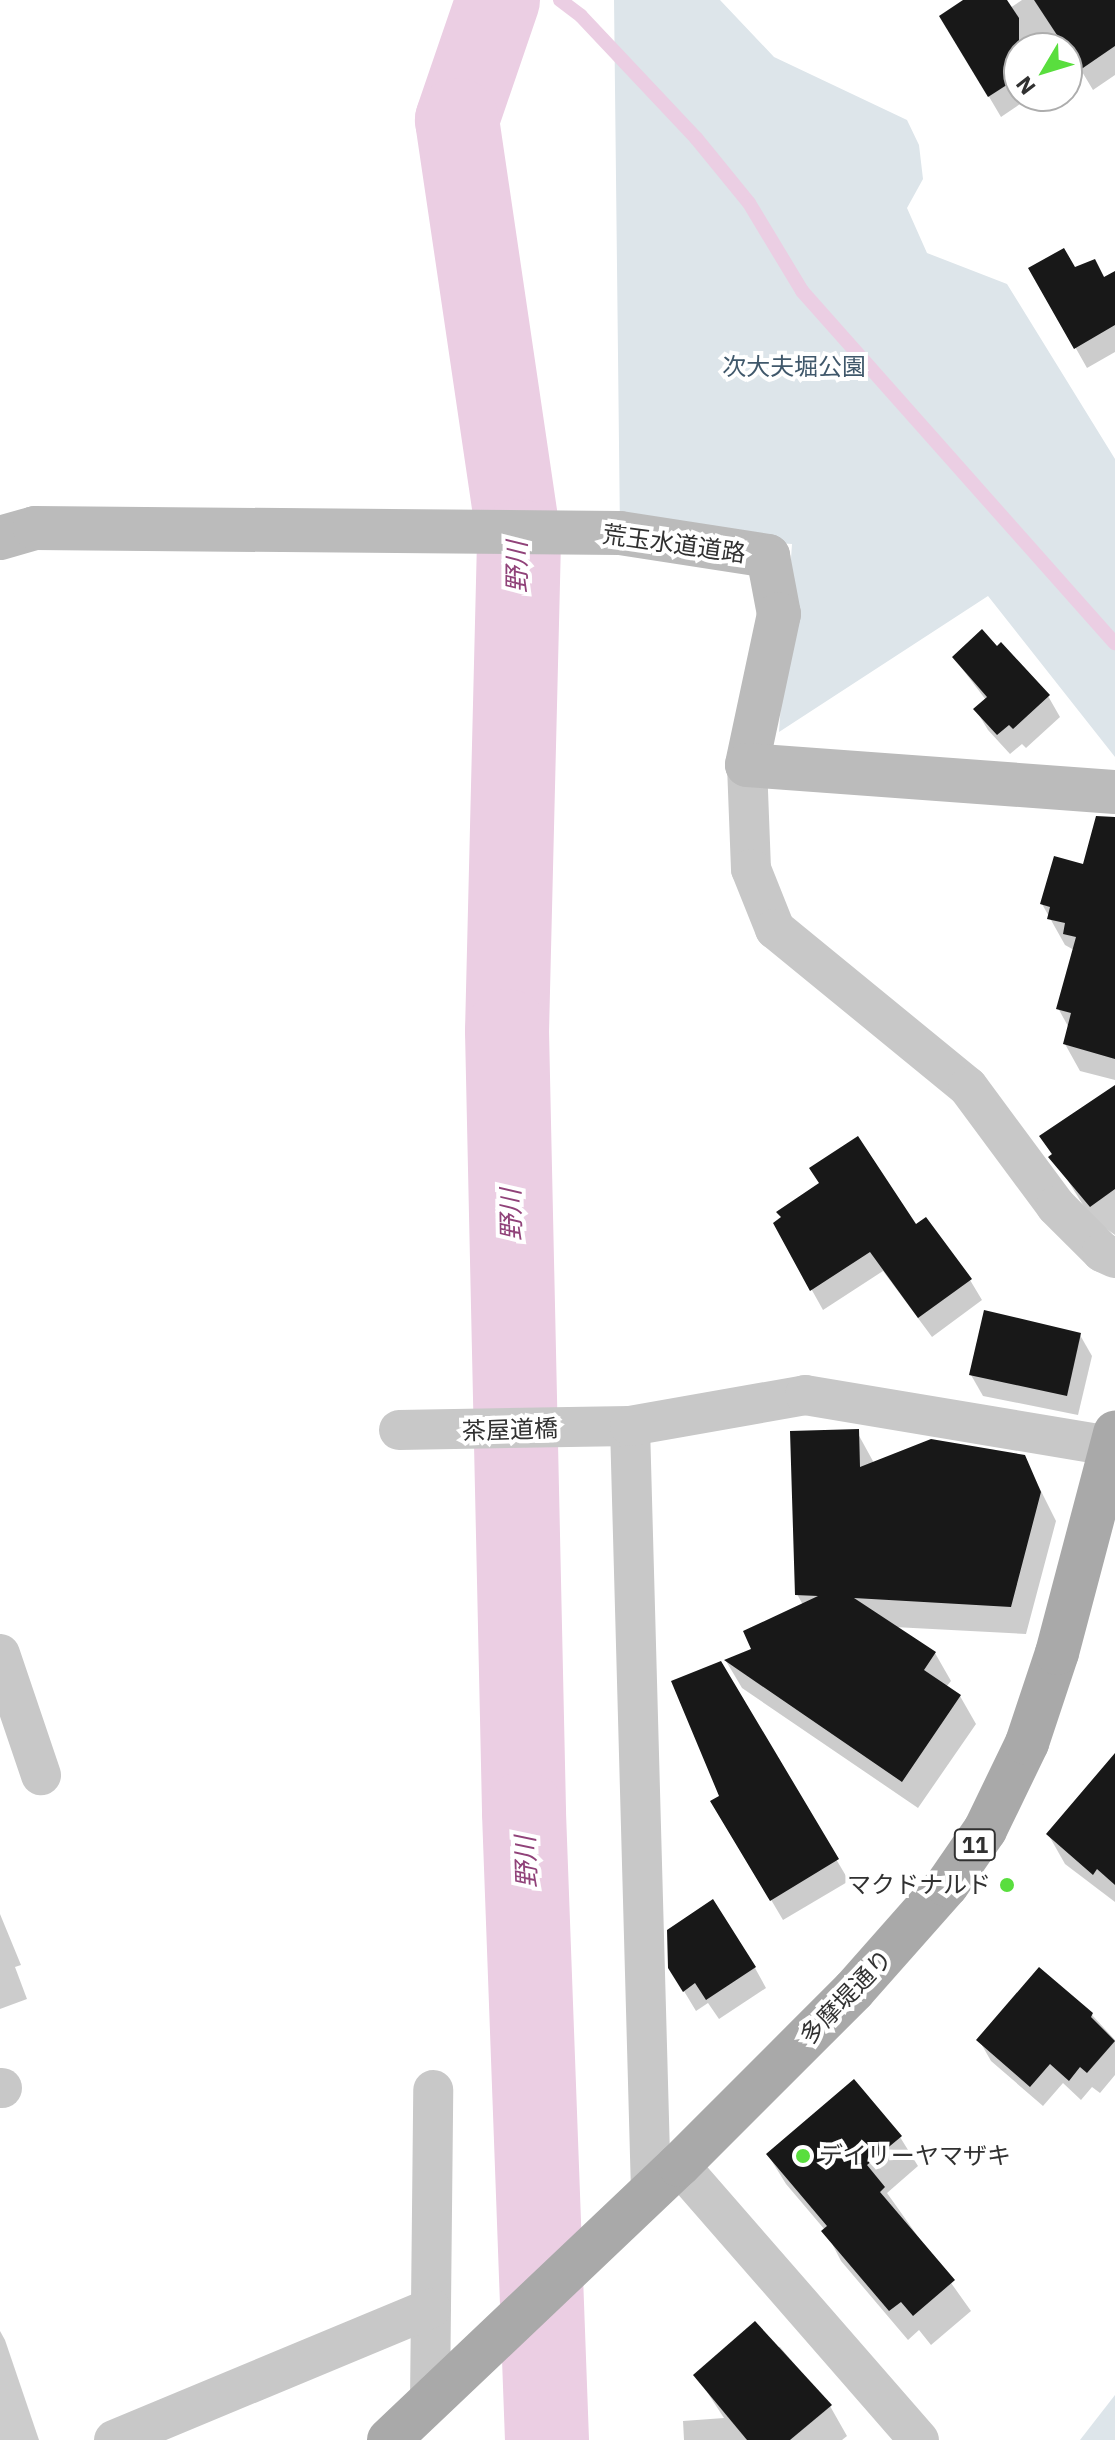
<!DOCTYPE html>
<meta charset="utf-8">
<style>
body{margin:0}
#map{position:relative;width:1115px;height:2440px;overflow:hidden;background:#fff;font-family:"IBM Plex Sans","Noto Sans JP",sans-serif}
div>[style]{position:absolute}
.green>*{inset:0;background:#dde5ea}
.shadow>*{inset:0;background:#0003}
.stream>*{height:14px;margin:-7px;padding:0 7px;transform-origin:7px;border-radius:7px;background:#ebcee3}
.river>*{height:84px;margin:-42px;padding:0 42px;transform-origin:42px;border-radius:42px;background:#ebcee3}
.building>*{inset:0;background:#181818}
.minor>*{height:40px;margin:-20px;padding:0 20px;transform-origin:20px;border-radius:20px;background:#c8c8c8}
.secondary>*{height:44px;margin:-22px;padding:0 22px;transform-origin:22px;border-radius:22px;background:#bbb}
.primary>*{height:44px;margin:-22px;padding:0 22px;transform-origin:22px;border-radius:22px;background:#a9a9a9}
.dots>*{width:22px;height:22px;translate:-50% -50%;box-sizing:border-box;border:4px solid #fff;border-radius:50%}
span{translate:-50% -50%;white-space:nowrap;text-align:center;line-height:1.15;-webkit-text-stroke:8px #fff;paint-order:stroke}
.shield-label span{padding:2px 6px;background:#fff;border:2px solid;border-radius:6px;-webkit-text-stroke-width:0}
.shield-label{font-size:22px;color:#313131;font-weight:700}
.park-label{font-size:24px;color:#40586b}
.street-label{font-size:24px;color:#313131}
.poi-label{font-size:24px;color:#313131}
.right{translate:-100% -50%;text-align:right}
.left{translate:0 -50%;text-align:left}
.water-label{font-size:26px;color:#904279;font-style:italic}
.north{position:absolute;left:1003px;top:32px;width:80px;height:80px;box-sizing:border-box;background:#fff;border:2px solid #adadad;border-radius:50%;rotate:232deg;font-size:22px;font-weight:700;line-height:32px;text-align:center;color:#313131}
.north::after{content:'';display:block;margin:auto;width:28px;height:36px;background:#59de3e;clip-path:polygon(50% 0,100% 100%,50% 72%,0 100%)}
</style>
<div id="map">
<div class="green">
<div style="clip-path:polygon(614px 0,720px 0,774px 57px,907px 120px,919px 145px,923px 179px,907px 208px,927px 253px,1007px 284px,1115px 459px,1115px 757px,988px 596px,779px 732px,792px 544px,620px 533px)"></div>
<div style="clip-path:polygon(1115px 2395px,1115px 2440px,1080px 2440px)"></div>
</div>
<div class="shadow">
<div style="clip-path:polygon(967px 0,1005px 0,1010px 8px,1022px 0,1115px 0,1115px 75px,1093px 90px,1078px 65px,1067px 73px,1067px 48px,1019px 48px,1019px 96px,1032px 96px,1001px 117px,942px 17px)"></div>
<div style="clip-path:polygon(1094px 262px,1115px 293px,1115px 352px,1087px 368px,1031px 269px,1074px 269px)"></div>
<div style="clip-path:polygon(954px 658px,1048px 696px,1060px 717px,1026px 748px,1022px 744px,1010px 754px,988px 730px,976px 710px,986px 700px)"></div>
<div style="clip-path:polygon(1115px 863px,1115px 1080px,1080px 1071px,1065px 1044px,1069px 1028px,1058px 1008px,1074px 950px,1065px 945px,1042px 904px,1084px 867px)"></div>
<div style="clip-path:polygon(1115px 1087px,1115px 1235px,1091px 1218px,1041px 1137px)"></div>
<div style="clip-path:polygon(820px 1184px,915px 1227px,970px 1280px,982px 1300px,932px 1337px,883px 1271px,823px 1310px,775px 1224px)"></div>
<div style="clip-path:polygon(1080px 1335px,1092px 1356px,1078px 1415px,983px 1396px,971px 1375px)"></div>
<div style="clip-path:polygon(857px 1432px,874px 1463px,1024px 1457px,1056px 1521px,1026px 1634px,894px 1627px,935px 1653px,951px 1681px,946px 1687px,960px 1696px,976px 1724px,918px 1808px,742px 1688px,726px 1661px,754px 1650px,803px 1605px,797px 1594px)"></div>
<div style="clip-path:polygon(720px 1663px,849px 1881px,783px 1920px,713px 1802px,721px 1797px)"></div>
<div style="clip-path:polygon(1115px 1768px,1115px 1902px,1065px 1864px,1048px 1834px)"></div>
<div style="clip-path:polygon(0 1914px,21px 1965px,15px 1967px,27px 1999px,0 2009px)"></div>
<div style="clip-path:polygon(670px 1968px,755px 1968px,766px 1988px,719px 2019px,708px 2003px,696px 2011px)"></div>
<div style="clip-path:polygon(1092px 2015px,1115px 2040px,1115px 2075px,1100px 2093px,1092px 2087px,1081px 2100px,1063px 2083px,1043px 2106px,991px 2061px,979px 2040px)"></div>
<div style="clip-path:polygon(900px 2137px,918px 2166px,887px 2193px,971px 2311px,931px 2345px,919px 2330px,908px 2340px,841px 2261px,825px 2230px,786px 2184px,768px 2155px)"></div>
<div style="clip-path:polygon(0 2331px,5px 2340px,39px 2440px,0 2440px)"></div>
<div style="clip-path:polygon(780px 2347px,830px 2406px,847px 2436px,842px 2440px,684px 2440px,683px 2421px,724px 2418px,696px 2375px)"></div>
</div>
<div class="stream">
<div style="left:560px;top:0;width:26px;rotate:37deg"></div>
<div style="left:581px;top:16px;width:168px;rotate:46.7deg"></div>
<div style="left:696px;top:138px;width:84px;rotate:50.8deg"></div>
<div style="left:749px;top:203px;width:103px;rotate:58.9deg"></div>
<div style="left:802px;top:291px;width:471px;rotate:48.4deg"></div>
</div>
<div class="river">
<div style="left:498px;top:0;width:127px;rotate:108.9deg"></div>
<div style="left:457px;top:120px;width:426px;rotate:81.6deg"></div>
<div style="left:519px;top:541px;width:490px;rotate:91.4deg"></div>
<div style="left:507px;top:1031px;width:782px;rotate:88.75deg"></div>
<div style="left:524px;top:1813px;width:627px;rotate:87.9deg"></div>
</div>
<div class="building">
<div style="clip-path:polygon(963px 0,1007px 0,1019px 18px,1019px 77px,988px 97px,939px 16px)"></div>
<div style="clip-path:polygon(1034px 0,1115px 0,1115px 46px,1080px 70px)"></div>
<div style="clip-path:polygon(1064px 248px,1075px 267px,1095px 259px,1104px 277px,1115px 271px,1115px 325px,1074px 349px,1028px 268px)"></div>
<div style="clip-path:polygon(982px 629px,997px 646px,1001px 642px,1050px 695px,1013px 729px,1009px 725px,997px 735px,973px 709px,987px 697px,952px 657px)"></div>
<div style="clip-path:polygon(1096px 816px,1115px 817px,1115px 1059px,1063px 1044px,1071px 1013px,1056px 1009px,1076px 937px,1063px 934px,1065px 923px,1047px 919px,1050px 907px,1040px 904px,1054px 856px,1083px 864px)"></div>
<div style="clip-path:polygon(1115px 1085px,1115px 1189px,1090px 1207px,1048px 1157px,1052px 1154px,1039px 1136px)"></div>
<div style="clip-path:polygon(858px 1136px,916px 1224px,926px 1217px,972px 1279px,918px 1318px,870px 1252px,810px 1291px,773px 1223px,781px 1217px,776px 1212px,819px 1183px,809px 1168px)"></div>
<div style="clip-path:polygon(984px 1310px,1081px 1333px,1067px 1396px,969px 1375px)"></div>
<div style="clip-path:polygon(859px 1429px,860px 1467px,931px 1439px,1025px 1455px,1041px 1492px,1011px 1607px,854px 1598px,936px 1652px,924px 1670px,961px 1695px,902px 1782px,724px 1660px,751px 1649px,743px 1631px,818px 1596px,795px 1595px,790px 1431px)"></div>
<div style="clip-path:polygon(721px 1661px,839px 1859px,770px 1901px,710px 1801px,719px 1796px,671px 1681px)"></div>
<div style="clip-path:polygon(1115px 1753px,1115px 1885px,1097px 1869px,1093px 1875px,1046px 1834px)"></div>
<div style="clip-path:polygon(713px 1899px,756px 1967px,706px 2000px,695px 1983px,683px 1992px,668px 1968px,667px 1930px)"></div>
<div style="clip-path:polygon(1039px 1967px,1093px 2013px,1091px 2017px,1115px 2041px,1087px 2073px,1080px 2067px,1069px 2081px,1050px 2064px,1030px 2087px,976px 2040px)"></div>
<div style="clip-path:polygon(854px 2079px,902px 2136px,867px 2165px,885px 2187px,880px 2192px,955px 2280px,913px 2316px,901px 2302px,889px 2311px,821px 2231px,827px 2226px,766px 2154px)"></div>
<div style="clip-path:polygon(755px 2321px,832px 2405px,790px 2440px,747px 2440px,693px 2375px)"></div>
</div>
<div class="minor">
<div style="left:747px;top:765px;width:104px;rotate:87.8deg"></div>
<div style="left:751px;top:869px;width:65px;rotate:68.2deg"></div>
<div style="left:775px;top:929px;width:249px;rotate:39.3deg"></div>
<div style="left:968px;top:1087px;width:148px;rotate:53.5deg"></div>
<div style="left:1056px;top:1206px;width:65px;rotate:45deg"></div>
<div style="left:1102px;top:1252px;width:14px;rotate:25deg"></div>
<div style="left:630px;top:1426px;width:766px;rotate:88.43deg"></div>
<div style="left:399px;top:1430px;width:231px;rotate:-1deg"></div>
<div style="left:630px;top:1426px;width:178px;rotate:-10deg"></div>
<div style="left:805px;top:1395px;width:314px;rotate:9.5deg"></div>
<div style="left:0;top:1654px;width:128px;rotate:71.3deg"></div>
<div style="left:0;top:2088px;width:2px"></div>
<div style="left:679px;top:2165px;width:365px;rotate:48.9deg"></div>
<div style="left:430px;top:2401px;width:311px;rotate:-89.4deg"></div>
<div style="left:114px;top:2440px;width:343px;rotate:-22.6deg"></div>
</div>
<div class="secondary">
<div style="left:0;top:538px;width:36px;rotate:-16deg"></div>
<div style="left:35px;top:528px;width:585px;rotate:0.49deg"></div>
<div style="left:620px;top:533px;width:150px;rotate:8.8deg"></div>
<div style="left:768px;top:556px;width:59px;rotate:79.3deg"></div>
<div style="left:779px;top:614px;width:154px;rotate:102deg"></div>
<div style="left:747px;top:765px;width:369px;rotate:4.2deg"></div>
</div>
<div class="primary">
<div style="left:389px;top:2440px;width:400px;rotate:-43.5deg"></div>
<div style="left:679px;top:2165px;width:247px;rotate:-45deg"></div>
<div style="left:854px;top:1990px;width:140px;rotate:-48.5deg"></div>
<div style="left:947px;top:1885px;width:67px;rotate:-55.4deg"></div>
<div style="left:985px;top:1830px;width:97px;rotate:-64.2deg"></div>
<div style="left:1027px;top:1743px;width:95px;rotate:-71.6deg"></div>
<div style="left:1057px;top:1653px;width:228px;rotate:-75.2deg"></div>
</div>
<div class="dots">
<div style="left:1007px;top:1885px;background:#59de3e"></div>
<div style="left:803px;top:2156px;background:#59de3e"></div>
</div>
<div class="shield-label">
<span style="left:975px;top:1845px">11</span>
</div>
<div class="park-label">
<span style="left:794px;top:367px">次大夫堀公園</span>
</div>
<div class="street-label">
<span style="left:674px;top:544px;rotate:8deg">荒玉水道道路</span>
<span style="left:510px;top:1430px;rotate:-2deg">茶屋道橋</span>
<span style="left:846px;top:1997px;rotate:-46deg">多摩堤通り</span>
</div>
<div class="poi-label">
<span class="right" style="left:991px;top:1885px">マクドナルド</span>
<span class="left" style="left:819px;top:2156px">デイリーヤマザキ</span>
</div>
<div class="water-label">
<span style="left:517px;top:567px;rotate:-90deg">野川</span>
<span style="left:511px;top:1215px;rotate:-91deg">野川</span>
<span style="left:526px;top:1862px;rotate:-92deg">野川</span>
</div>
<div class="north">N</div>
</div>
